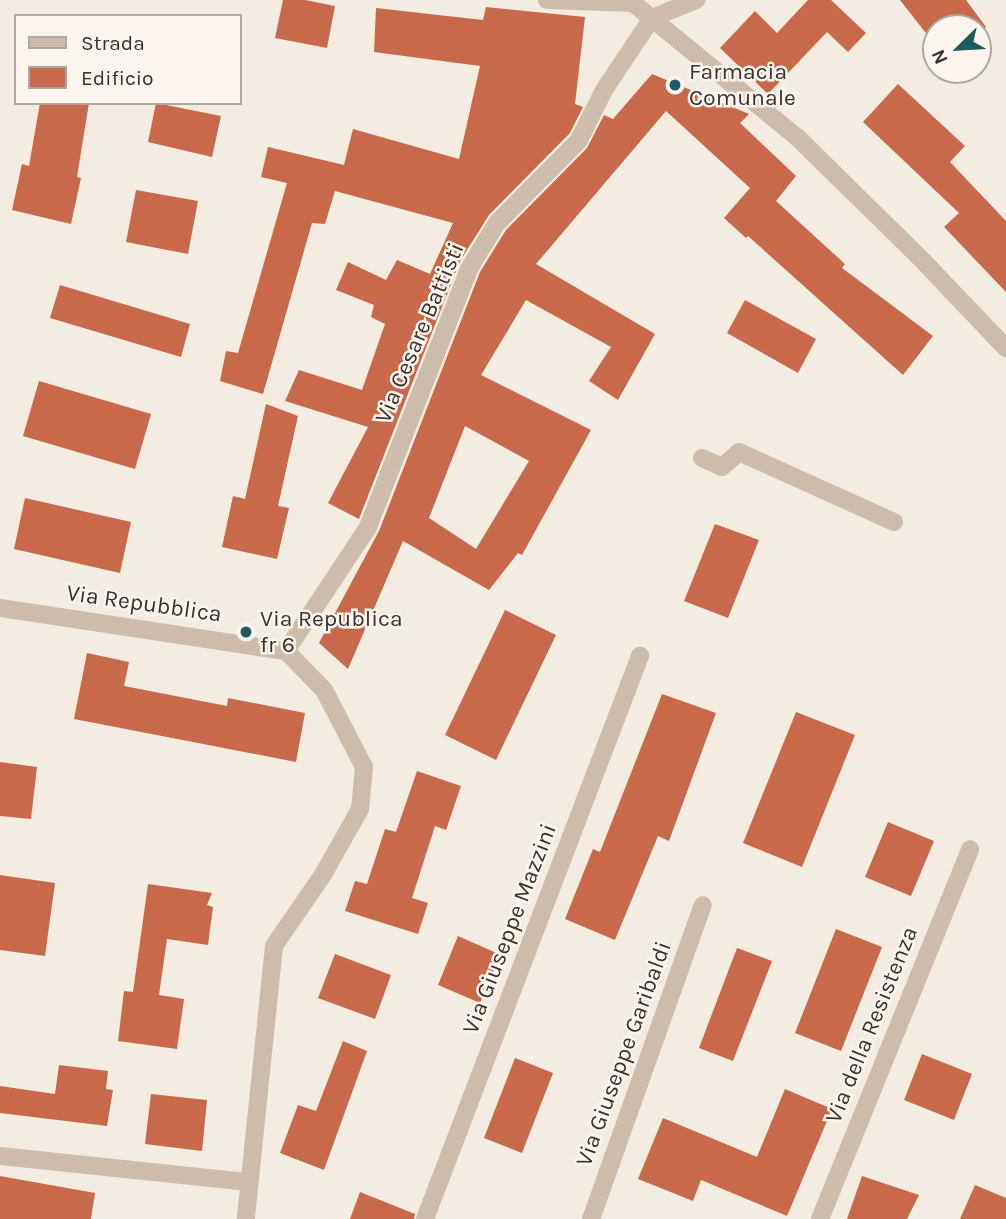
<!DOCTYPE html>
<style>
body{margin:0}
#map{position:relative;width:1006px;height:1219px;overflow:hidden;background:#f4ebe1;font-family:Karla,sans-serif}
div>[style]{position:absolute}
.building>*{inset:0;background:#c8694b}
.minor>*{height:18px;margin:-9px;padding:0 9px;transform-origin:9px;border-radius:9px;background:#cdbbac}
.dots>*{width:19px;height:19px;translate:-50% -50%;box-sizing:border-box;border:4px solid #fbf5ee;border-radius:50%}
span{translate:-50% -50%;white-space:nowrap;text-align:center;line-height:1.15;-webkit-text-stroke:5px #fbf5ee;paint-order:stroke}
.poi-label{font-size:23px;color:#3b302b}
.left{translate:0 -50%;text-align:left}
.street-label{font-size:23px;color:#3b302b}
.legend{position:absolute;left:14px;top:14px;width:228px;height:91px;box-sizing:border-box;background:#fbf5ee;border:2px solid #aea6a0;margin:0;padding:9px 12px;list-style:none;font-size:21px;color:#3b302b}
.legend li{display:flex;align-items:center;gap:14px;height:35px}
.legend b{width:35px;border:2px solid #aea6a0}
.north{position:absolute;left:922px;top:14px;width:70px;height:70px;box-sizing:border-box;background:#fbf5ee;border:2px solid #aea6a0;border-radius:50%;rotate:246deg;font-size:19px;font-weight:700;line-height:28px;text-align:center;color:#3b302b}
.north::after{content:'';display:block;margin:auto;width:24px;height:32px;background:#1f5a5e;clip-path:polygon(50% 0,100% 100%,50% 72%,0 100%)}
</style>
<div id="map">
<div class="building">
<div style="clip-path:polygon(283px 0,305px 0,335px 6px,327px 48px,275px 38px)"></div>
<div style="clip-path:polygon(808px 0,831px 0,866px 33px,848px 52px,827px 32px,768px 94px,720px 48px,755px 11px,777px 33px)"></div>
<div style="clip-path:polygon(900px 0,966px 0,986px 27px,978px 33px,978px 28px,936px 28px,936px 46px)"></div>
<div style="clip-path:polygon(486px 7px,585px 17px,575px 104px,583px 107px,570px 133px,489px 215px,460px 261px,359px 519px,328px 503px,368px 427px,285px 401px,299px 370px,362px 390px,385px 324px,371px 317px,374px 305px,336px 290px,348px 262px,386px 280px,397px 260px,430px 274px,453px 223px,335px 191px,325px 224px,312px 223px,263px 394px,220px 381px,226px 351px,238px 353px,287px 183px,261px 177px,268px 147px,344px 165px,353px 129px,459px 159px,480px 66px,374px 52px,376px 8px,483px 20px)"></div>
<div style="clip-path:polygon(evenodd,652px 74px,749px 114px,740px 123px,796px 176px,776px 201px,845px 264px,842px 268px,933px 336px,903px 375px,748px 236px,746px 238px,724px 218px,750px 188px,666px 111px,536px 264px,655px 334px,618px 400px,589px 381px,611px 347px,526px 300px,481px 375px,591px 430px,522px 555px,518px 553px,489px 590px,403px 541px,348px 669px,319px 643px,379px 531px,480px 272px,506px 230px,587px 148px,604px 115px,613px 119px,652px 74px,465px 426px,529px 461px,476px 549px,429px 518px,465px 426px)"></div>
<div style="clip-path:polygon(898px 84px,965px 146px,950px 162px,1006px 221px,1006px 292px,944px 227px,959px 213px,863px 122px)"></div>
<div style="clip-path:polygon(40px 103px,89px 103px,77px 177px,81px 178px,71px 224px,12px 210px,22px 164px,29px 166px)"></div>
<div style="clip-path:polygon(156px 103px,221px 116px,212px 157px,148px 142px)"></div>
<div style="clip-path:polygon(136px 190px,198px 201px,188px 254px,126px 242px)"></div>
<div style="clip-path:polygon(60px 285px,190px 324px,181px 357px,50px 318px)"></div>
<div style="clip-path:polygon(745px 300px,816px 339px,798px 373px,727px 333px)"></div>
<div style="clip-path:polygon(39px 381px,151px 414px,135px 469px,23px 436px)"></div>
<div style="clip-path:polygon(266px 404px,298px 416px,278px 506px,289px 508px,277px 559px,222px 547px,233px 496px,245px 499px)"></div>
<div style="clip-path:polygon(25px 498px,131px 522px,120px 573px,14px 549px)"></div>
<div style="clip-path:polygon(715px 524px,759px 540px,728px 618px,684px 601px)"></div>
<div style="clip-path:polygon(505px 610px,556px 635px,496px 760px,445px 735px)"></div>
<div style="clip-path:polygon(87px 653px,129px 662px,124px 686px,227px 706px,228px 698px,305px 713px,296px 762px,74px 719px)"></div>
<div style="clip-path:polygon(662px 694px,716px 713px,669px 841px,658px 836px,615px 940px,565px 919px,593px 849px,600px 852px)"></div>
<div style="clip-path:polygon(796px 712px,855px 735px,802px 867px,743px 843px)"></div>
<div style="clip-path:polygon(0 762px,37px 767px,31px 819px,0 816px)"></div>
<div style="clip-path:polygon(417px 771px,461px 786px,446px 830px,435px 826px,412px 898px,428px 903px,418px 934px,345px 911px,355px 881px,367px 884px,385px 829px,396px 832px)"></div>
<div style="clip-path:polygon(888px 822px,934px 841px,911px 896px,865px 877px)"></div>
<div style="clip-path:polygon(0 875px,55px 883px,45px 956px,0 950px)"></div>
<div style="clip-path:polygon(148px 884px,212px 893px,207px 905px,213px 907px,208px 945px,167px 939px,159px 995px,184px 999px,177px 1049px,118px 1041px,124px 991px,133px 992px)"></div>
<div style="clip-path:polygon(836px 929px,882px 947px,841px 1051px,795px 1033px)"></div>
<div style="clip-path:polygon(458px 936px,501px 955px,480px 1003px,438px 985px)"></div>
<div style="clip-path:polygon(737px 948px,772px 961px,733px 1061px,699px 1048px)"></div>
<div style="clip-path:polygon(335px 954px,391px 975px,375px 1019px,318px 998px)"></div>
<div style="clip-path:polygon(343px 1041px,367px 1051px,324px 1170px,280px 1153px,298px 1105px,316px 1111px)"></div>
<div style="clip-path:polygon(922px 1054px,972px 1074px,954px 1120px,904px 1100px)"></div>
<div style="clip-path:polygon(515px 1058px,553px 1073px,522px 1153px,484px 1138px)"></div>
<div style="clip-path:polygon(59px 1065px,108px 1071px,106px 1089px,113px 1090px,107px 1126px,0 1113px,0 1086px,55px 1094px)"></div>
<div style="clip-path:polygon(785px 1089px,832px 1109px,787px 1216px,701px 1180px,693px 1201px,638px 1179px,663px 1118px,757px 1157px)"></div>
<div style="clip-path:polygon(151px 1094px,207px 1100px,202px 1151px,145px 1144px)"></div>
<div style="clip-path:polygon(0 1176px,95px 1193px,91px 1219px,0 1219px)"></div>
<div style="clip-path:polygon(862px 1176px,919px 1195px,907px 1219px,847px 1219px)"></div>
<div style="clip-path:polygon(975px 1185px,1006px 1198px,1006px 1219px,960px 1219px)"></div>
<div style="clip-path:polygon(360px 1192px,415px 1214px,414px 1219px,350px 1219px)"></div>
</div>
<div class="minor">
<div style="left:547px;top:0;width:86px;rotate:2deg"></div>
<div style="left:633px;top:3px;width:213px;rotate:39.3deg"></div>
<div style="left:798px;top:138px;width:177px;rotate:44.5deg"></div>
<div style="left:924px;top:262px;width:119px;rotate:46.4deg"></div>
<div style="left:652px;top:18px;width:48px;rotate:-22.2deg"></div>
<div style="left:702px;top:458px;width:22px;rotate:24deg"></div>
<div style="left:722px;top:467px;width:23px;rotate:-41deg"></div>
<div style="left:739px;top:452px;width:170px;rotate:24.3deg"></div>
<div style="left:0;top:608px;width:289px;rotate:8.6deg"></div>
<div style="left:286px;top:651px;width:54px;rotate:45.7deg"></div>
<div style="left:324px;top:690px;width:87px;rotate:62.5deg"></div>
<div style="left:364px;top:767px;width:42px;rotate:95.4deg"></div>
<div style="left:360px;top:809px;width:73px;rotate:119.4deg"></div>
<div style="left:324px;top:873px;width:88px;rotate:124.4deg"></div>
<div style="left:274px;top:946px;width:274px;rotate:95.9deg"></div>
<div style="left:286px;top:651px;width:149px;rotate:-56.5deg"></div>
<div style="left:368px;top:527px;width:279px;rotate:-68.6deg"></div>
<div style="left:470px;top:267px;width:52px;rotate:-58.5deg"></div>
<div style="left:497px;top:223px;width:117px;rotate:-45.3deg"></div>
<div style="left:579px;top:140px;width:56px;rotate:-63.4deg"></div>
<div style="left:604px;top:90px;width:87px;rotate:-56.3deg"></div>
<div style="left:0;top:1156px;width:250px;rotate:6deg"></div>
<div style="left:425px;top:1219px;width:603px;rotate:-69.1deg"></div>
<div style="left:591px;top:1219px;width:333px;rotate:-70.4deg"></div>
<div style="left:820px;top:1219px;width:399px;rotate:-67.9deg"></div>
</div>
<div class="dots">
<div style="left:675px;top:85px;background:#1f5a5e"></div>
<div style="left:246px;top:632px;background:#1f5a5e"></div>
</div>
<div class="poi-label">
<span class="left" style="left:689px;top:85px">Farmacia<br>Comunale</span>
<span class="left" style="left:260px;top:632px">Via Republica<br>fr 6</span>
</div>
<div class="street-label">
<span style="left:420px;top:333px;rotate:-67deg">Via Cesare Battisti</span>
<span style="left:144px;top:604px;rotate:8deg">Via Repubblica</span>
<span style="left:510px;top:929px;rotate:-69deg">Via Giuseppe Mazzini</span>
<span style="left:872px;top:1025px;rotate:-68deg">Via della Resistenza</span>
<span style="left:624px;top:1054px;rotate:-70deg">Via Giuseppe Garibaldi</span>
</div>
<ul class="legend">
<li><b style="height:9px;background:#cdbbac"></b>Strada</li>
<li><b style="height:19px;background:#c8694b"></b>Edificio</li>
</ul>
<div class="north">N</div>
</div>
